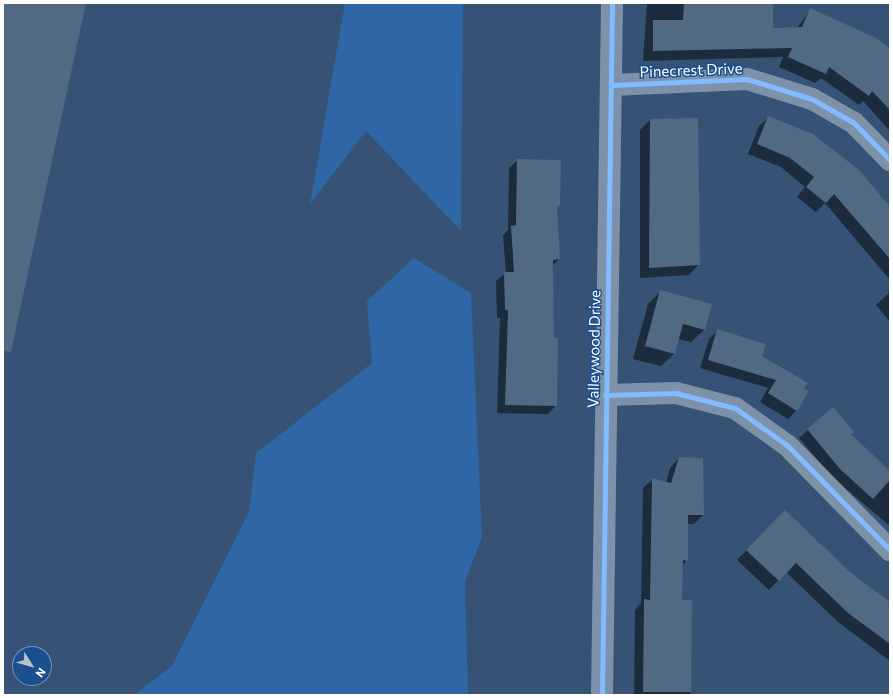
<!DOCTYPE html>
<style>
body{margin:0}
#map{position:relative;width:893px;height:698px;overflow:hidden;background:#365274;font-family:Commissioner,sans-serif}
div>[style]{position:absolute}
.green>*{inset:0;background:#2f66a5}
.shadow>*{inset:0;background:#0007}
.building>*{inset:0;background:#526984}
.minor>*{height:22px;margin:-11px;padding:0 11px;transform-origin:11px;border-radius:11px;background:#7d92a8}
.cycleway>*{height:5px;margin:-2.5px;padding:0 2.5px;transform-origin:2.5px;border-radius:2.5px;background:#80bcff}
span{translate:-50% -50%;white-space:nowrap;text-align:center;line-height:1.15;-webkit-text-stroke:3px #1b4f8f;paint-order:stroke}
.street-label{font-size:15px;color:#fff}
.frame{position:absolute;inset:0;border:4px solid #fff;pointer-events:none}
.north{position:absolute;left:12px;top:646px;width:40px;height:40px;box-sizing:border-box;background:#1b4f8f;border:1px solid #7695bc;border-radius:50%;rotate:127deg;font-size:11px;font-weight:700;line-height:16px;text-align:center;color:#fff}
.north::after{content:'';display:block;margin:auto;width:14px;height:18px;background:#b9c2ce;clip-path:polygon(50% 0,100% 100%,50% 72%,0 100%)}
</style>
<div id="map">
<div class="green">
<div style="clip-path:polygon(345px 3px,463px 3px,461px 231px,366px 131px,310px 204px)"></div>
<div style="clip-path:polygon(414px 258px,471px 293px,482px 537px,465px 582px,468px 695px,134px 695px,172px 666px,249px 511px,256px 453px,372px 363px,367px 301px)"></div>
</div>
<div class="shadow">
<div style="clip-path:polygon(647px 3px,772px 3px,772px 29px,797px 28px,811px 9px,890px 49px,890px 131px,863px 101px,859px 105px,821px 78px,815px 83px,779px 67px,783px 57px,643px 61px)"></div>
<div style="clip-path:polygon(769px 117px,890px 210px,890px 280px,825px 203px,816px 212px,797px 197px,805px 187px,781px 167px,748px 154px,759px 126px)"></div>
<div style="clip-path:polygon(697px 119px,699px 264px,689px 275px,640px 278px,640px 130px,650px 120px)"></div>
<div style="clip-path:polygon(518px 160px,560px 161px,556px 209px,559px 259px,552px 266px,556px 405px,548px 414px,497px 413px,500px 318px,497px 318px,496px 281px,506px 273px,503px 235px,508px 230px,509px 168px)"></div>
<div style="clip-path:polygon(660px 292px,704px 330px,691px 342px,678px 339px,674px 354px,661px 366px,633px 359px,648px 304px)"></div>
<div style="clip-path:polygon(890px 292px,890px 322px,876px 305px)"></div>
<div style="clip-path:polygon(718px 330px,761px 356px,802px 388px,797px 410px,788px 419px,760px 402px,768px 388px,700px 368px,709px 339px)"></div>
<div style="clip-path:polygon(808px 430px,849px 435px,890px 472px,890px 526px,832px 477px,799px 438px)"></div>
<div style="clip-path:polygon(679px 458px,703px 515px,694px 524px,687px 524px,687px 560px,682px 566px,681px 601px,691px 601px,690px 695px,634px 695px,635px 610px,641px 603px,643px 488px,653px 479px,666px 482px,670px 468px)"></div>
<div style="clip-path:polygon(775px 521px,890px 603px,890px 661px,838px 622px,786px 572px,769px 590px,737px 560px)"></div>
</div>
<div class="building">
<div style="clip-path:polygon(3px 3px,86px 3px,11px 352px,3px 351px)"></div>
<div style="clip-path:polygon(684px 3px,773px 3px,773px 28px,802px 27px,810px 8px,876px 38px,890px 48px,890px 110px,872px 91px,869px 96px,829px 67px,826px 74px,788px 57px,792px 48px,653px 51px,653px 20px,683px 20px)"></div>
<div style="clip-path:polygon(768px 116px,813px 134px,859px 170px,890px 207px,890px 259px,834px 194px,826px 203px,806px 187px,814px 177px,790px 158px,757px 144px)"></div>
<div style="clip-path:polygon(698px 118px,700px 265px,649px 268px,650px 119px)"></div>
<div style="clip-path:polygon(517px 159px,561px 160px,560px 206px,557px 206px,560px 259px,553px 260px,554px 338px,558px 338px,557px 406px,505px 405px,508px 310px,505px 310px,504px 272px,514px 272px,511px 226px,516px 225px)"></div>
<div style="clip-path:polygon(660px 290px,712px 304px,705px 330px,683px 324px,675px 354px,645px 346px)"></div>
<div style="clip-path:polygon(717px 329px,766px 344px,762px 356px,808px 383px,804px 388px,809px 391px,797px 411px,768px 393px,776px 380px,708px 360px)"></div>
<div style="clip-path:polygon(833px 407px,854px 432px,851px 434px,890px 471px,890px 480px,873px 499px,840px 469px,807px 429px)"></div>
<div style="clip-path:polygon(679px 457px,703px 458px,704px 515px,688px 515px,688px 561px,683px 560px,682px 600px,692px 600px,691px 692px,643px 692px,644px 599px,650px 600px,652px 478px,671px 483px)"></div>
<div style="clip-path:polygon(785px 510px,851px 573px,890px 602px,890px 644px,848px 613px,796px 563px,779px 581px,746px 550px)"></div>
</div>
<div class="minor">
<div style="left:612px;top:85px;width:135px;rotate:-2.5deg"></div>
<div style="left:747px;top:79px;width:68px;rotate:17.1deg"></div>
<div style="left:812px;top:99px;width:48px;rotate:29.7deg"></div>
<div style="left:854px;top:123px;width:52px;rotate:45.8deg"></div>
<div style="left:605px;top:395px;width:71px;rotate:-1.6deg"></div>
<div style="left:676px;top:393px;width:61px;rotate:14.3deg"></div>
<div style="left:735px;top:408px;width:65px;rotate:35.6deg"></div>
<div style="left:788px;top:446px;width:146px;rotate:45.6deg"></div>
<div style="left:602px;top:695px;width:692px;rotate:-89.17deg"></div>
</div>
<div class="cycleway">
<div style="left:612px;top:85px;width:135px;rotate:-2.5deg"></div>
<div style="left:747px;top:79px;width:68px;rotate:17.1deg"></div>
<div style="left:812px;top:99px;width:48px;rotate:29.7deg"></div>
<div style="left:854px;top:123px;width:52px;rotate:45.8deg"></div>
<div style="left:605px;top:395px;width:71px;rotate:-1.6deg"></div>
<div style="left:676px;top:393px;width:61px;rotate:14.3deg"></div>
<div style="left:735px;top:408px;width:65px;rotate:35.6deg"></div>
<div style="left:788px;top:446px;width:146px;rotate:45.6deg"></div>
<div style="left:602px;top:695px;width:692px;rotate:-89.17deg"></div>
</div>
<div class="street-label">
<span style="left:691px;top:70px;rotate:-2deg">Pinecrest Drive</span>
<span style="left:594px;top:349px;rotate:-89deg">Valleywood Drive</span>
</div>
<div class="frame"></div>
<div class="north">N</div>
</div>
